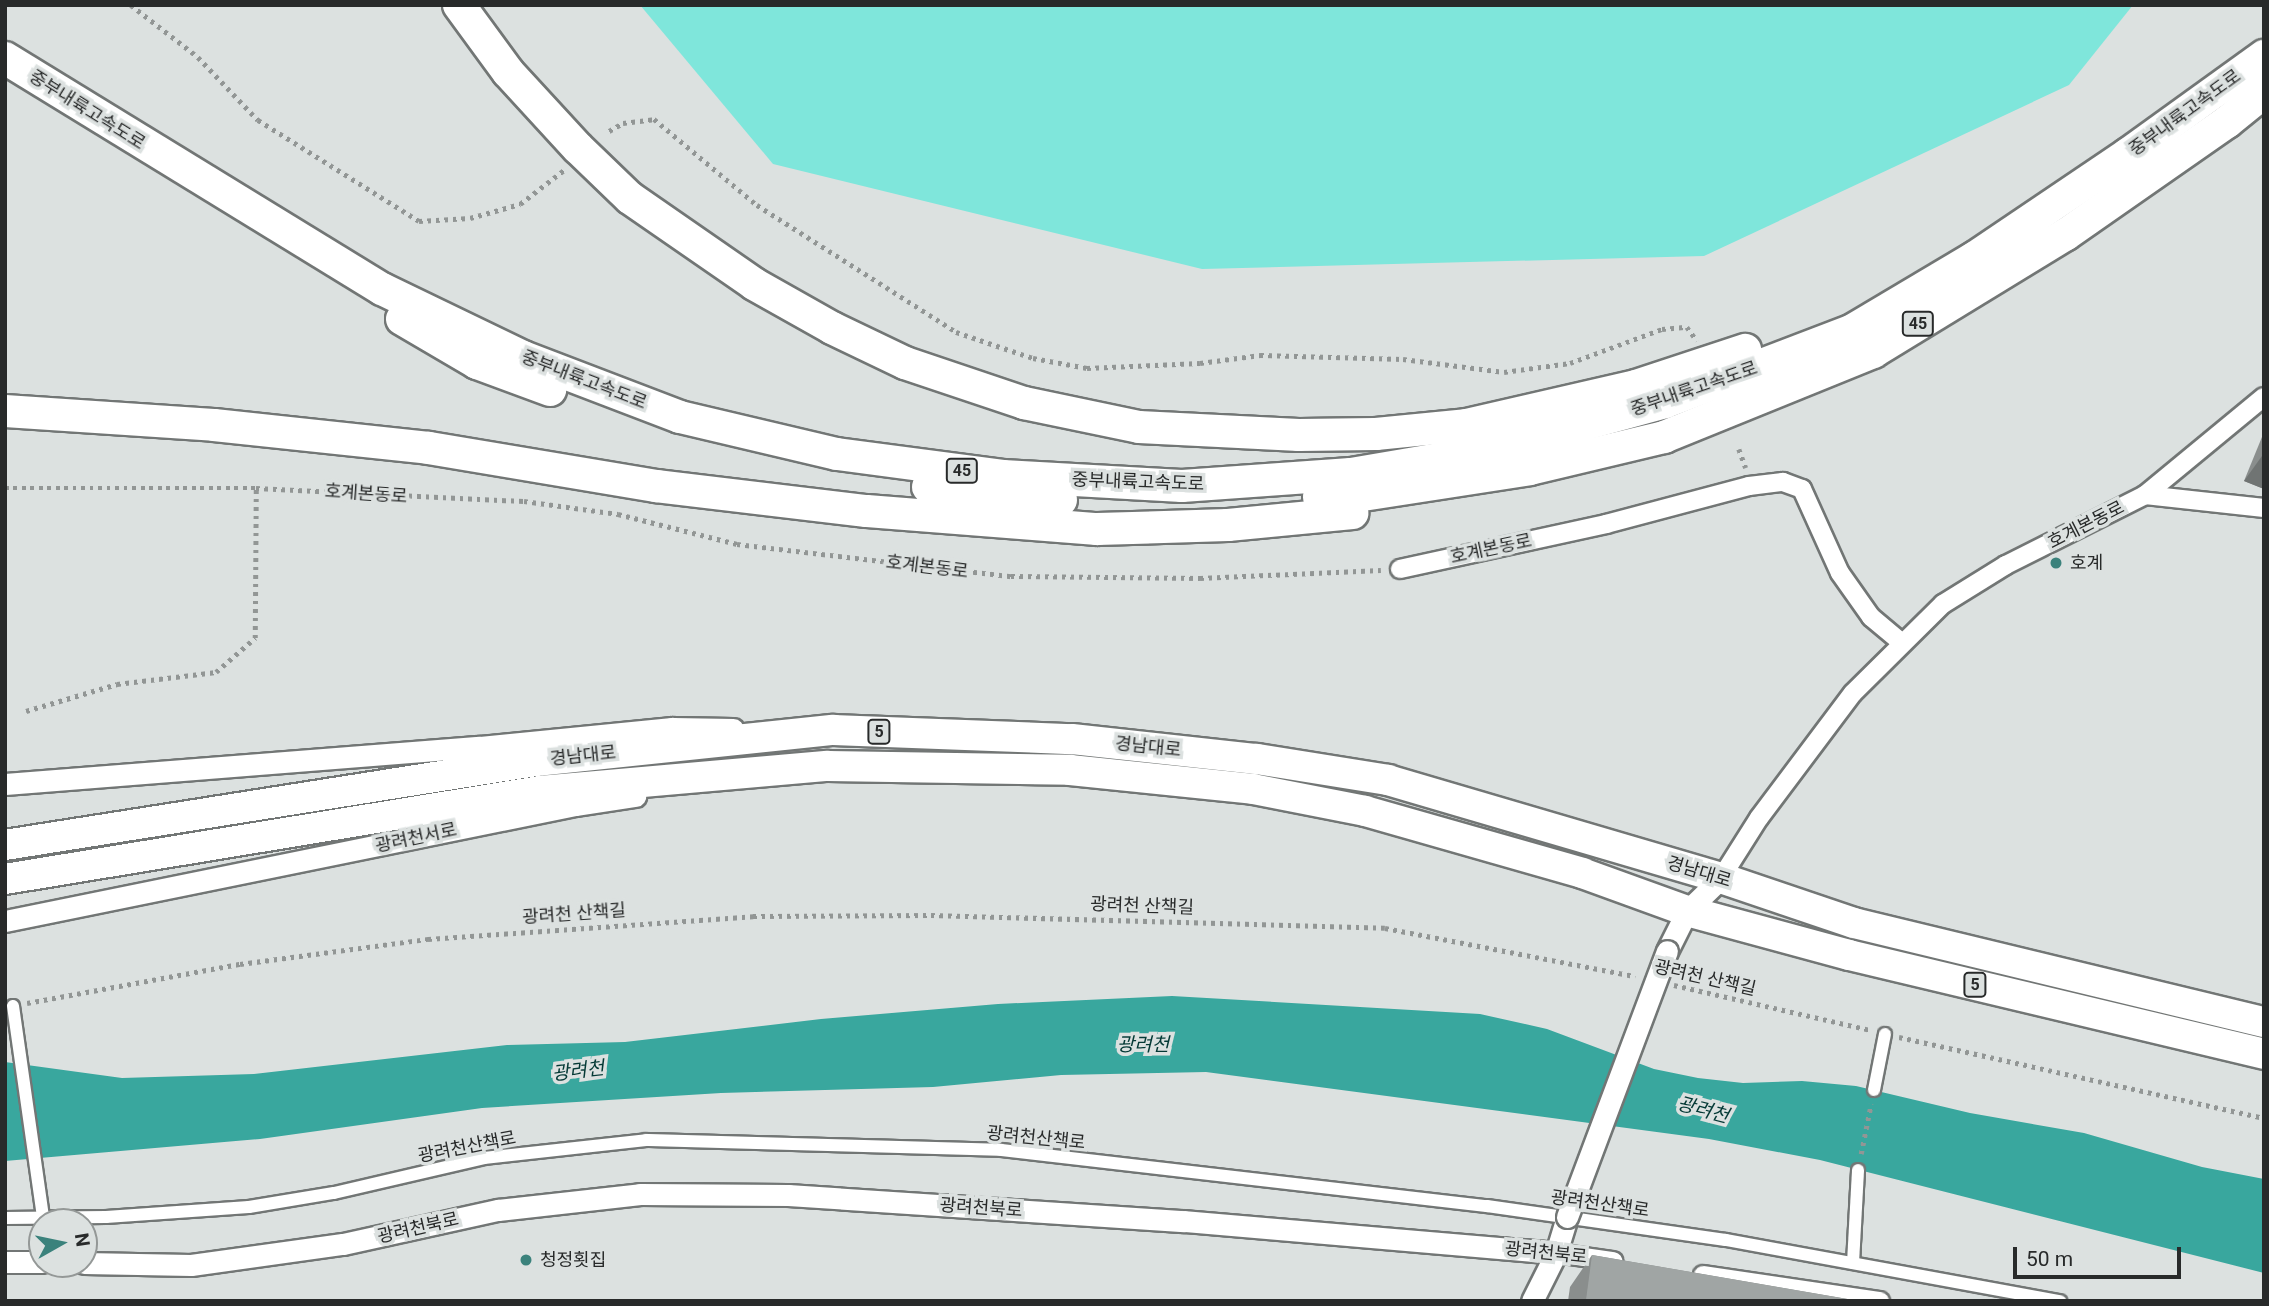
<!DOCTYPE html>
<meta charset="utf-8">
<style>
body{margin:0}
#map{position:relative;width:2269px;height:1306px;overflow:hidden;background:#dce1e0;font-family:Roboto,"Noto Sans KR",sans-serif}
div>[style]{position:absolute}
.green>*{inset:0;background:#7fe6db}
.water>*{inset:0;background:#39a79e}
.path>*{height:4.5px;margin-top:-2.25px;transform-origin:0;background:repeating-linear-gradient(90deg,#929695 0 3.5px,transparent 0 8.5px)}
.roads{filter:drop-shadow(2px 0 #727675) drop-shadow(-2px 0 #727675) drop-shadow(0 2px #727675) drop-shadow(0 -2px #727675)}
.pedestrian>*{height:12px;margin:-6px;padding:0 6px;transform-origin:6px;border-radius:6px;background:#fff}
.minor>*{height:18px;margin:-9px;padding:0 9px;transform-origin:9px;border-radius:9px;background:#fff}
.tertiary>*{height:21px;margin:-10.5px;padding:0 10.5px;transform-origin:10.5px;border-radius:10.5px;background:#fff}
.trunk>*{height:30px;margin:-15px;padding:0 15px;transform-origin:15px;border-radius:15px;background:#fff}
.motorway>*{height:32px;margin:-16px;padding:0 16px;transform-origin:16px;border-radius:16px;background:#fff}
.bridges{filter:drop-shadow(2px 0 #727675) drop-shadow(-2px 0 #727675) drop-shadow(0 2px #727675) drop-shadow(0 -2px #727675)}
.tertiary-bridge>*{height:21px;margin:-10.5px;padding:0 10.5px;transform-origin:10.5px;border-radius:10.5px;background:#fff}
.wall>*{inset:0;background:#8a8e8d}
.shaded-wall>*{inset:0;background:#707473}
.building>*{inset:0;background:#a0a5a4}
.dots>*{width:19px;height:19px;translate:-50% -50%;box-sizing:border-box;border:4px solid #dce1e0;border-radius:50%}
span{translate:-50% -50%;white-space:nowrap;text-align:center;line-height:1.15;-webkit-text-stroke:7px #dce1e0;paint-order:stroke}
.shield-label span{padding:2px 5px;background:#dce1e0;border:2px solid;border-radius:5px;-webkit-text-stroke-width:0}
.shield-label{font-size:16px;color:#282a2a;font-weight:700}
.street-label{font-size:18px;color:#282a2a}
.poi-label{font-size:18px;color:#282a2a}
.left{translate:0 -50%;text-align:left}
.water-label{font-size:19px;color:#043935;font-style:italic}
.frame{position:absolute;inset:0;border:7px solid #282a2a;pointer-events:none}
.north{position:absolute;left:28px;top:1208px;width:70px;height:70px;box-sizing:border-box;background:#dce1e0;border:2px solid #949897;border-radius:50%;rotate:81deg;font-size:19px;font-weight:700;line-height:28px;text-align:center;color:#282a2a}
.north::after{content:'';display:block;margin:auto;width:24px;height:32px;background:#3b827c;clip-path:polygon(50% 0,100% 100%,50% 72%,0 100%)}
.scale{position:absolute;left:2013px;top:1247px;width:168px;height:32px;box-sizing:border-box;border:4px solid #282a2a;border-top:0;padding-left:9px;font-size:21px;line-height:24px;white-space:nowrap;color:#282a2a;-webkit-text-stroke:5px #dce1e0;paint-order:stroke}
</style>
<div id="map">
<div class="green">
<div style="clip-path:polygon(640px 5px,2133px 5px,2069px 85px,1704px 256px,1202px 269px,773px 164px)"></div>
</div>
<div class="water">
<div style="clip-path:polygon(1172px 996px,1480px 1014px,1547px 1029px,1654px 1069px,1698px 1078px,1743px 1083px,1802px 1081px,1856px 1086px,1970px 1113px,2084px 1133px,2202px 1167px,2264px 1179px,2264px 1273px,1820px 1160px,1709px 1139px,1206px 1072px,1061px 1075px,933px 1087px,721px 1093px,482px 1108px,260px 1139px,5px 1161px,5px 1062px,122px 1078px,254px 1074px,507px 1045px,625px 1042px,821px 1019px,998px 1004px)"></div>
</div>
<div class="path">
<div style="left:131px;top:5px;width:85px;rotate:37.8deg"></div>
<div style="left:198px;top:57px;width:87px;rotate:46.4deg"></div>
<div style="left:258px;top:120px;width:190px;rotate:32.1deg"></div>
<div style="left:419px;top:221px;width:51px;rotate:-3.4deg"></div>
<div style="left:470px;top:218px;width:52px;rotate:-15.6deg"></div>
<div style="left:520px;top:204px;width:56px;rotate:-37.7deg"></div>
<div style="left:609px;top:131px;width:16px;rotate:-30deg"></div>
<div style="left:623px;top:123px;width:31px;rotate:-7deg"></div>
<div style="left:654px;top:119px;width:134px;rotate:39.9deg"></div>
<div style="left:757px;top:205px;width:236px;rotate:32.5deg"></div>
<div style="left:956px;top:332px;width:81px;rotate:18.7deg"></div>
<div style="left:1033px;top:358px;width:55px;rotate:10.5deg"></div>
<div style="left:1087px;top:368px;width:113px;rotate:-2.5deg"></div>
<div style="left:1200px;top:363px;width:61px;rotate:-7.6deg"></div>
<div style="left:1260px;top:355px;width:143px;rotate:1.6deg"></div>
<div style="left:1403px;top:359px;width:102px;rotate:7.3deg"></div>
<div style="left:1504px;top:372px;width:67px;rotate:-7.8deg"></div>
<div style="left:1570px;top:363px;width:98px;rotate:-20.3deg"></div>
<div style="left:1662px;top:329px;width:25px;rotate:-5deg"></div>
<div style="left:1687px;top:327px;width:17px;rotate:54deg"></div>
<div style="left:1739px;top:449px;width:20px;rotate:70deg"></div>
<div style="left:5px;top:488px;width:251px"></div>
<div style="left:26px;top:711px;width:95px;rotate:-16.5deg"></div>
<div style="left:117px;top:684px;width:100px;rotate:-6.9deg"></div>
<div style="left:216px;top:672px;width:52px;rotate:-41.1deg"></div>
<div style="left:255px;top:638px;width:150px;rotate:-89.6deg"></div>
<div style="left:256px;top:488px;width:268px;rotate:2.8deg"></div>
<div style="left:524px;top:501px;width:95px;rotate:7.9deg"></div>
<div style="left:618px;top:514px;width:123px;rotate:14.1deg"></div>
<div style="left:737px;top:544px;width:276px;rotate:6.7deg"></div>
<div style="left:1011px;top:576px;width:189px;rotate:0.6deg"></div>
<div style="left:1200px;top:578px;width:181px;rotate:-2.5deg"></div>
<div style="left:1674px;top:985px;width:201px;rotate:12.9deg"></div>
<div style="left:27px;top:1003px;width:217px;rotate:-10.4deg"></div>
<div style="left:240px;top:964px;width:190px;rotate:-7.6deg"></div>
<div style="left:428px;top:939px;width:326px;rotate:-4deg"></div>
<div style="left:753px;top:916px;width:178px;rotate:-0.3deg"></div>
<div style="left:931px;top:915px;width:454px;rotate:1.6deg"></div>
<div style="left:1385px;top:928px;width:255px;rotate:10.9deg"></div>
<div style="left:1899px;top:1037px;width:374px;rotate:12.5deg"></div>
<div style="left:1861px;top:1154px;width:51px;rotate:-78.7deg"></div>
</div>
<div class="roads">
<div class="pedestrian">
<div style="left:13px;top:1006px;width:213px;rotate:81.9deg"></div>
<div style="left:1874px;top:1090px;width:57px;rotate:-78.9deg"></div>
<div style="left:5px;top:1218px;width:101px;rotate:-0.6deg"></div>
<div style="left:106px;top:1217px;width:143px;rotate:-4deg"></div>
<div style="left:249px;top:1207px;width:86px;rotate:-9.4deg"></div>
<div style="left:334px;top:1193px;width:154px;rotate:-13.1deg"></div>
<div style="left:484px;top:1158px;width:163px;rotate:-6.3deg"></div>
<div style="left:646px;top:1140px;width:355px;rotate:1.6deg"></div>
<div style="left:1001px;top:1150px;width:489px;rotate:6.6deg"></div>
<div style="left:1487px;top:1206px;width:241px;rotate:8.1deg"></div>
<div style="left:1726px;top:1240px;width:340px;rotate:10.4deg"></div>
<div style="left:1853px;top:1263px;width:93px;rotate:-86.9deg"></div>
</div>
<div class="minor">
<div style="left:2145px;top:495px;width:120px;rotate:6.2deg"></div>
<div style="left:1400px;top:569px;width:211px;rotate:-12.3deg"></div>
<div style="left:1606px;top:524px;width:148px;rotate:-14.9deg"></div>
<div style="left:1749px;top:486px;width:34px;rotate:-7deg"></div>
<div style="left:1783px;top:482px;width:20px;rotate:20deg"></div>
<div style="left:1802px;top:489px;width:92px;rotate:65.7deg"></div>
<div style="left:1840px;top:573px;width:54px;rotate:54.8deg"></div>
<div style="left:1871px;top:617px;width:40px;rotate:40deg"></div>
<div style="left:1721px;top:878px;width:71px;rotate:-57.7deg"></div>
<div style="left:1759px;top:818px;width:156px;rotate:-53.1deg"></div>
<div style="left:1853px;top:693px;width:127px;rotate:-44.7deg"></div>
<div style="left:1943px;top:604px;width:74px;rotate:-31.8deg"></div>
<div style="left:2006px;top:565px;width:156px;rotate:-26.7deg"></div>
<div style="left:2145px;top:495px;width:154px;rotate:-39.5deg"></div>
<div style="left:1556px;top:1253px;width:58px;rotate:8deg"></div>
<div style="left:1703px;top:1275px;width:179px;rotate:8.4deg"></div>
</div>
<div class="tertiary">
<div style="left:5px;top:784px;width:476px;rotate:-4.5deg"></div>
<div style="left:480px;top:747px;width:193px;rotate:-5.7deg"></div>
<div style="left:672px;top:728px;width:61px;rotate:0.9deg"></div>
<div style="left:5px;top:921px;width:582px;rotate:-11.5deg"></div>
<div style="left:575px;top:805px;width:61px;rotate:-8.5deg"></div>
<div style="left:1667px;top:951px;width:45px;rotate:-63.4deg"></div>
<div style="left:1687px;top:911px;width:47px;rotate:-44.1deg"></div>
<div style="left:5px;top:1262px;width:37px"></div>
<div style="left:84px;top:1263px;width:107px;rotate:1.1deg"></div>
<div style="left:191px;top:1265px;width:153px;rotate:-7.9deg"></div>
<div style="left:343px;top:1244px;width:159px;rotate:-12.4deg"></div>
<div style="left:498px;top:1210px;width:143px;rotate:-6.4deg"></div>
<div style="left:640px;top:1194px;width:148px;rotate:0.4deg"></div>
<div style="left:788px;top:1195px;width:397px;rotate:3.8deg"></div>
<div style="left:1184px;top:1221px;width:373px;rotate:4.9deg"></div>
<div style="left:1532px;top:1301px;width:54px;rotate:-63.4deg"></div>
<div style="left:1556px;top:1253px;width:38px;rotate:-73deg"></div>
</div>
<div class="trunk">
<div style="left:5px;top:845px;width:538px;rotate:-8.99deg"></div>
<div style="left:536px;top:761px;width:299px;rotate:-6deg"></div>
<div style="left:833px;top:730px;width:239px;rotate:2.2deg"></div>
<div style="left:1072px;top:739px;width:186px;rotate:6.2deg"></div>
<div style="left:1257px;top:759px;width:133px;rotate:9.1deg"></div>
<div style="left:1388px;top:780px;width:347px;rotate:16.4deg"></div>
<div style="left:1721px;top:878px;width:140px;rotate:18.7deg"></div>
<div style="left:1854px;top:923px;width:422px;rotate:13.6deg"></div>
<div style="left:5px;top:879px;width:542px;rotate:-9.34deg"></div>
<div style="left:540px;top:791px;width:289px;rotate:-5deg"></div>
<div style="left:828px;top:766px;width:242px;rotate:0.9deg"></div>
<div style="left:1070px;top:770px;width:184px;rotate:5.9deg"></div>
<div style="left:1253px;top:789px;width:114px;rotate:11.1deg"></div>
<div style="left:1365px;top:811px;width:226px;rotate:15.9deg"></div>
<div style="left:1582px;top:873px;width:112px;rotate:19.9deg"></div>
<div style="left:1687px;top:911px;width:168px;rotate:15.2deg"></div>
<div style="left:1849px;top:955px;width:427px;rotate:13.4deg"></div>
</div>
<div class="motorway">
<div style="left:459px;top:5px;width:83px;rotate:53.8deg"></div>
<div style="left:508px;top:72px;width:103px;rotate:47.4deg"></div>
<div style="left:578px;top:148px;width:72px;rotate:43.9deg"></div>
<div style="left:630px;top:198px;width:151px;rotate:34.7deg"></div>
<div style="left:754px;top:284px;width:90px;rotate:29.4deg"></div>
<div style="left:832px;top:328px;width:81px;rotate:25.6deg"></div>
<div style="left:905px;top:363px;width:126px;rotate:18.6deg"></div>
<div style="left:1024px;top:403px;width:117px;rotate:11.8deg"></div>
<div style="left:1139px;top:427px;width:160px;rotate:2.9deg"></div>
<div style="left:1299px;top:435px;width:77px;rotate:-0.7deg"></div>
<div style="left:1376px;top:434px;width:90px;rotate:-5.7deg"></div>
<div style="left:1466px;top:425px;width:174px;rotate:-12.9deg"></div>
<div style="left:1636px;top:386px;width:115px;rotate:-18.3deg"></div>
<div style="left:5px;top:58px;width:442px;rotate:31.5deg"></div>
<div style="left:382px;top:289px;width:157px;rotate:25.7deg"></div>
<div style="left:523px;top:357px;width:168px;rotate:20.9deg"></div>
<div style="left:680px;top:417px;width:161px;rotate:13.3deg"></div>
<div style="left:837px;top:454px;width:167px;rotate:7.5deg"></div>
<div style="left:1003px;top:476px;width:179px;rotate:3.2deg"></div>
<div style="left:1182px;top:486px;width:169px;rotate:-4.1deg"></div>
<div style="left:1351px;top:474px;width:137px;rotate:-9.7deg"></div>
<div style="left:1486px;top:451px;width:186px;rotate:-15.3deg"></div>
<div style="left:1665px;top:402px;width:199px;rotate:-20.9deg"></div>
<div style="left:1851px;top:331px;width:143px;rotate:-30.7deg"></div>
<div style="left:1974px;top:258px;width:186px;rotate:-34deg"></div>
<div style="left:2128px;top:154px;width:168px;rotate:-35.8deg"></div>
<div style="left:402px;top:319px;width:87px;rotate:30.4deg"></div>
<div style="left:477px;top:363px;width:78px;rotate:20.3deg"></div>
<div style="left:5px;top:411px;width:209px;rotate:3.8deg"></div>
<div style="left:214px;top:425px;width:216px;rotate:6.1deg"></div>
<div style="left:429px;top:448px;width:230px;rotate:9.5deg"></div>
<div style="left:656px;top:486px;width:212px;rotate:6.8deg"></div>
<div style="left:867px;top:511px;width:231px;rotate:4.5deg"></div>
<div style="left:1097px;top:529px;width:131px;rotate:-1.7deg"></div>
<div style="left:1228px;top:525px;width:125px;rotate:-5.5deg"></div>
<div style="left:928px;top:487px;width:71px;rotate:9.7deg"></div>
<div style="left:998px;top:499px;width:63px;rotate:0.9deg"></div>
<div style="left:1319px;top:497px;width:44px;rotate:-2.6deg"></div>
<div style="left:1363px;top:495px;width:169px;rotate:-8.8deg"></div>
<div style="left:1530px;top:469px;width:138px;rotate:-13.4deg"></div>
<div style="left:1664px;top:437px;width:226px;rotate:-22.1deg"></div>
<div style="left:1873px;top:352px;width:225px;rotate:-31.4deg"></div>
<div style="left:2065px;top:235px;width:198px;rotate:-34.9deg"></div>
<div style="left:2227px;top:122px;width:48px;rotate:-39deg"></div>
</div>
</div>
<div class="bridges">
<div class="tertiary-bridge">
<div style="left:1567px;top:1217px;width:284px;rotate:-69.4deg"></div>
</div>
</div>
<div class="wall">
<div style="clip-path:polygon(2264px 432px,2264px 489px,2244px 481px)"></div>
<div style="clip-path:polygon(1592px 1255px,1859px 1301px,1568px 1301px,1570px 1287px)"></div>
</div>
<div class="shaded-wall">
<div style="clip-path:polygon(2262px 456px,2264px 457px,2264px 489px,2244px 481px)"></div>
</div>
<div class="building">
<div style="clip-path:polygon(1592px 1255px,1859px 1301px,1591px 1301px,1586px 1300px)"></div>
</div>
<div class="dots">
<div style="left:2056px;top:563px;background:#3b827c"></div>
<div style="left:526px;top:1260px;background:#3b827c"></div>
</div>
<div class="shield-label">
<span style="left:1918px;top:324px">45</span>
<span style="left:962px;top:471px">45</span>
<span style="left:879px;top:732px">5</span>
<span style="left:1975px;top:985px">5</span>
</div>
<div class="street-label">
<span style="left:87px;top:110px;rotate:32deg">중부내륙고속도로</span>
<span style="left:2185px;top:113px;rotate:-36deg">중부내륙고속도로</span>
<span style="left:584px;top:380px;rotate:21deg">중부내륙고속도로</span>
<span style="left:1694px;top:389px;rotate:-19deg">중부내륙고속도로</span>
<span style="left:1138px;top:482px;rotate:2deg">중부내륙고속도로</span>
<span style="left:366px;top:494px;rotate:4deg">호계본동로</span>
<span style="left:2086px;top:525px;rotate:-27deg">호계본동로</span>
<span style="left:1491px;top:549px;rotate:-12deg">호계본동로</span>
<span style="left:927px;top:567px;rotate:7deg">호계본동로</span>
<span style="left:1148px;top:747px;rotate:6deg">경남대로</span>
<span style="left:583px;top:756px;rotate:-6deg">경남대로</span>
<span style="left:416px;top:838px;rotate:-12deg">광려천서로</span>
<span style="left:1699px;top:872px;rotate:17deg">경남대로</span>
<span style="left:1142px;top:906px;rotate:2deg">광려천 산책길</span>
<span style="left:574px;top:914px;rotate:-4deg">광려천 산책길</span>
<span style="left:1705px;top:978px;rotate:13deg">광려천 산책길</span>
<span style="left:1036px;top:1138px;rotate:6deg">광려천산책로</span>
<span style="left:467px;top:1147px;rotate:-11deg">광려천산책로</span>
<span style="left:1600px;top:1204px;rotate:8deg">광려천산책로</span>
<span style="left:981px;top:1208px;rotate:4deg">광려천북로</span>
<span style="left:418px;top:1228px;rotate:-13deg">광려천북로</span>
<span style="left:1546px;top:1253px;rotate:6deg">광려천북로</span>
</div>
<div class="poi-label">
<span class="left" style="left:2070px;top:563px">호계</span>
<span class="left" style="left:540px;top:1260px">청정횟집</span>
</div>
<div class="water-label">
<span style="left:1143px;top:1045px">광려천</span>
<span style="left:578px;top:1071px;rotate:-7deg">광려천</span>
<span style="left:1703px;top:1110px;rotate:15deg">광려천</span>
</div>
<div class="frame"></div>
<div class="north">N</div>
<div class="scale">50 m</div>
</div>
